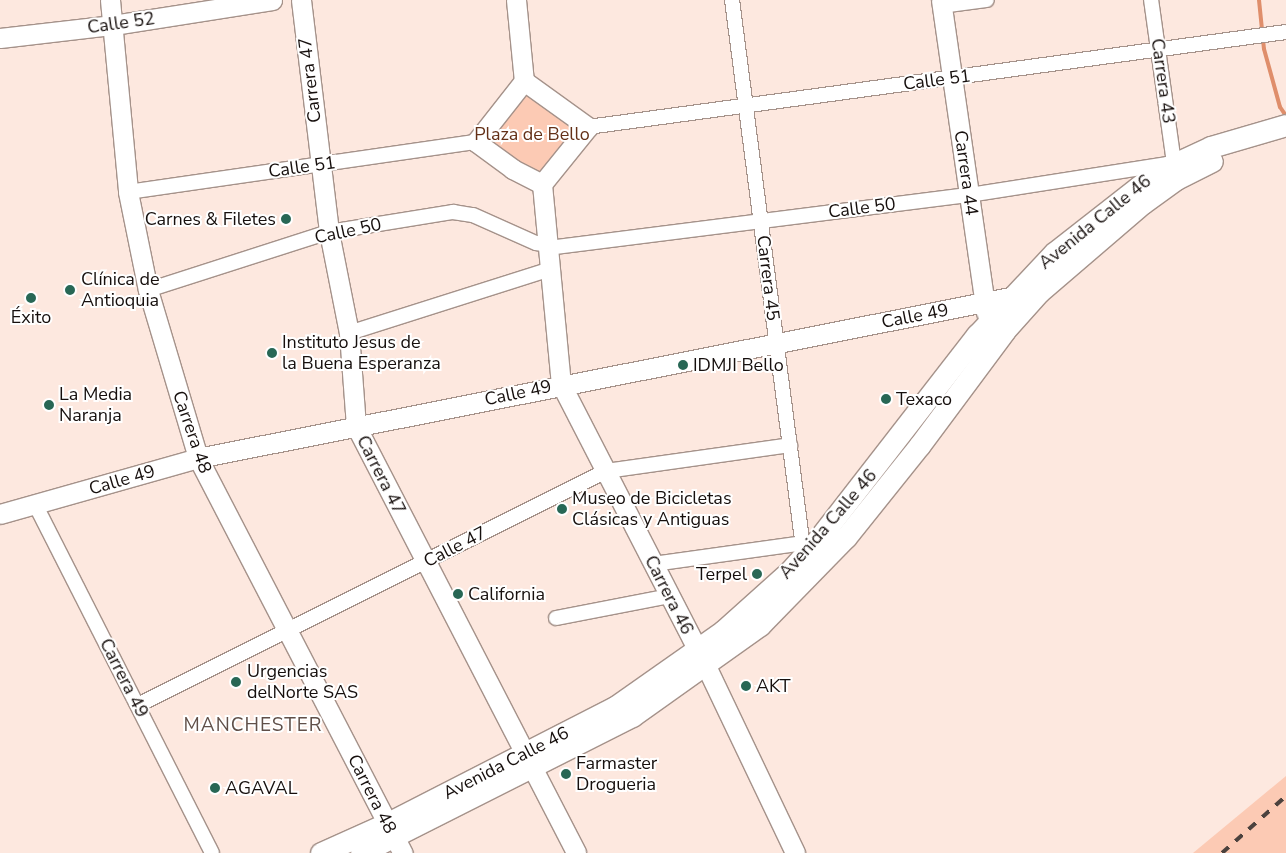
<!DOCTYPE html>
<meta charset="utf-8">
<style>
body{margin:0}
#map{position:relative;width:1286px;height:853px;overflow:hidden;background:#fde8df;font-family:"Nunito Sans",sans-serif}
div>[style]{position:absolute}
.green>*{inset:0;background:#fccab4}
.stream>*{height:4px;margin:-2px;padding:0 2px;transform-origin:2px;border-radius:2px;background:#df8e6b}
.roads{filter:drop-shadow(1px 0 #a5928a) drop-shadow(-1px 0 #a5928a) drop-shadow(0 1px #a5928a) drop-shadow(0 -1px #a5928a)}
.street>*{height:14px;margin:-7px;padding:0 7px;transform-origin:7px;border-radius:7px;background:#fff}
.secondary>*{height:19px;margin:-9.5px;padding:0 9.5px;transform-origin:9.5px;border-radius:9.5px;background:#fff}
.primary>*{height:21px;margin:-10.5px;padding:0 10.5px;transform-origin:10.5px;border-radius:10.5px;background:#fff}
.rail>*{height:4px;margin-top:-2px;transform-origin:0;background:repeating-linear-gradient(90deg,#4c423e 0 9px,transparent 0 18px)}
.dots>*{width:14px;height:14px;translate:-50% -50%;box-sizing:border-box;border:2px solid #fff;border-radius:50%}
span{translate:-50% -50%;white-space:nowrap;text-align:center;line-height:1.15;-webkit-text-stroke:4px #fff;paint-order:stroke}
.street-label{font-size:18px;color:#160f0d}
.park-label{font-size:18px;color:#643017}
.poi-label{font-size:18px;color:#160f0d}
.right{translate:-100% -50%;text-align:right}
.left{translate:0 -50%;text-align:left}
.neighbourhood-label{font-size:19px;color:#604f48;letter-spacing:1px}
</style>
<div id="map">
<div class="green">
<div style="clip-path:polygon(525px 88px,582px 127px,541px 179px,483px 140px)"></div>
<div style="clip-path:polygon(1286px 776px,1286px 853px,1193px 853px)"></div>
</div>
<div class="stream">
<div style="left:1259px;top:0;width:49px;rotate:84.2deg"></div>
<div style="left:1264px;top:49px;width:60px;rotate:74.6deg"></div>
<div style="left:1280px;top:107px;width:11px;rotate:56deg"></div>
</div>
<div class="roads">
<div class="street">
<div style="left:732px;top:0;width:560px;rotate:82.61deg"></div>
<div style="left:942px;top:6px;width:45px;rotate:-7.6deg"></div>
<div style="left:588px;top:127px;width:704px;rotate:-7.75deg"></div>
<div style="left:128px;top:192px;width:352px;rotate:-8.2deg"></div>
<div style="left:548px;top:248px;width:424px;rotate:-7.2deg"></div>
<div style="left:969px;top:195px;width:207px;rotate:-8.9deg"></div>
<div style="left:1174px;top:163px;width:165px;rotate:-98deg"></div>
<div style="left:148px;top:290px;width:190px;rotate:-17.8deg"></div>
<div style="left:329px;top:232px;width:126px;rotate:-9.2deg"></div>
<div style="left:453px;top:212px;width:20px;rotate:9deg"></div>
<div style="left:473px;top:215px;width:69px;rotate:24deg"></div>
<div style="left:536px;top:243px;width:12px;rotate:9deg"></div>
<div style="left:349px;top:333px;width:212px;rotate:-17.6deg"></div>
<div style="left:35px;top:504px;width:391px;rotate:63.1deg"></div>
<div style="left:653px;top:564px;width:160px;rotate:-7.9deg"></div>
<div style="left:556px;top:618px;width:116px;rotate:-10.9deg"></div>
<div style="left:138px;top:705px;width:523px;rotate:-26.57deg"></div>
<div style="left:606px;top:471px;width:186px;rotate:-8deg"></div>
</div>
<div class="secondary">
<div style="left:110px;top:0;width:193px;rotate:84.6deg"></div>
<div style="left:128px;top:192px;width:100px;rotate:78.5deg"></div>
<div style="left:148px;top:290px;width:175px;rotate:73.4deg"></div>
<div style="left:198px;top:458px;width:445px;rotate:62.6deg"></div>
<div style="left:301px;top:0;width:234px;rotate:83.1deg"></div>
<div style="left:329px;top:232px;width:103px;rotate:78.8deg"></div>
<div style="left:349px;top:333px;width:93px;rotate:85.7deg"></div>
<div style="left:356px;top:426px;width:480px;rotate:62.7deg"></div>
<div style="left:516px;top:0;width:81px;rotate:84.4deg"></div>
<div style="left:941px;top:0;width:316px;rotate:81.8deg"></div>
<div style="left:0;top:38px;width:114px;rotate:-6.6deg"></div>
<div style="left:113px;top:25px;width:161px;rotate:-8.9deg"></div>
<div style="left:524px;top:81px;width:79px;rotate:35.7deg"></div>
<div style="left:588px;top:127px;width:73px;rotate:128.9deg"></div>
<div style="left:542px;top:184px;width:33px;rotate:-153deg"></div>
<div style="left:513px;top:169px;width:46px;rotate:-143.9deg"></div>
<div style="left:476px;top:142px;width:78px;rotate:-51.8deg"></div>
<div style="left:542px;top:184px;width:201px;rotate:84.6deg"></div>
<div style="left:561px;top:384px;width:317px;rotate:62.8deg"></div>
<div style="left:706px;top:666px;width:207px;rotate:64.5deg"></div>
<div style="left:0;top:514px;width:206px;rotate:-15.8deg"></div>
<div style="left:198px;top:458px;width:838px;rotate:-11.22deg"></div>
</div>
<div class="primary">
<div style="left:321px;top:853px;width:73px;rotate:-24.1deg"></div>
<div style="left:388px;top:823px;width:255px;rotate:-27.1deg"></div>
<div style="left:615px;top:707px;width:132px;rotate:-35.1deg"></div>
<div style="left:723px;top:631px;width:89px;rotate:-41.8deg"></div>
<div style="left:789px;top:572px;width:42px;rotate:-47.9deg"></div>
<div style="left:817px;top:541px;width:261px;rotate:-52.2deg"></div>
<div style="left:977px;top:335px;width:112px;rotate:-46.8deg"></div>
<div style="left:1054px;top:253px;width:133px;rotate:-38deg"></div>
<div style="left:1159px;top:171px;width:57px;rotate:-24.8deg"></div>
<div style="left:1211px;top:147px;width:78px;rotate:-16.3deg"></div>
<div style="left:361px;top:853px;width:304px;rotate:-26.8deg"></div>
<div style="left:632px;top:716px;width:157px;rotate:-35.4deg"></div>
<div style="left:760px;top:625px;width:123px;rotate:-45.7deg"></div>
<div style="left:846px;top:537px;width:117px;rotate:-51.3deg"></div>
<div style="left:919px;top:446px;width:144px;rotate:-53.4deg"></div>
<div style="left:1005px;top:330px;width:51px;rotate:-48.2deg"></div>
<div style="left:1039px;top:292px;width:137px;rotate:-40.6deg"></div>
<div style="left:1143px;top:203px;width:41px;rotate:-36deg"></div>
<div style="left:1176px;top:179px;width:40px;rotate:-26.6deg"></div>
</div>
</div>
<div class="rail">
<div style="left:1222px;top:853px;width:86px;rotate:-41.7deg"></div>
</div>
<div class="dots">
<div style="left:286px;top:219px;background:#286755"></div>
<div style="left:70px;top:290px;background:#286755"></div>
<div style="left:31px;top:298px;background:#286755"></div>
<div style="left:272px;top:353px;background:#286755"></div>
<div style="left:683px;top:365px;background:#286755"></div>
<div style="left:886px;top:399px;background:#286755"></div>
<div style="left:49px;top:405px;background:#286755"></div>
<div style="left:562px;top:509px;background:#286755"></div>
<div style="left:757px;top:574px;background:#286755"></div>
<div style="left:458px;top:594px;background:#286755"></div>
<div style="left:236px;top:682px;background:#286755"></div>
<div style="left:746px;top:686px;background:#286755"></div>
<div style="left:566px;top:774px;background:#286755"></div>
<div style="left:215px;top:788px;background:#286755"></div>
</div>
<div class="street-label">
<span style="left:121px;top:23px;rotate:-8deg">Calle 52</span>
<span style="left:310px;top:80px;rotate:-97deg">Carrera 47</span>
<span style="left:937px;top:80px;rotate:-7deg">Calle 51</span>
<span style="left:1163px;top:81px;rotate:82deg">Carrera 43</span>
<span style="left:302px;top:167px;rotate:-8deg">Calle 51</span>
<span style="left:966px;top:173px;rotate:82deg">Carrera 44</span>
<span style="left:862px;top:208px;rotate:-7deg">Calle 50</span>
<span style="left:1095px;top:222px;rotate:-39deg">Avenida Calle 46</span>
<span style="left:348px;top:231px;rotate:-12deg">Calle 50</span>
<span style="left:768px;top:278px;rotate:83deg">Carrera 45</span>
<span style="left:915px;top:316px;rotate:-11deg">Calle 49</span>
<span style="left:518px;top:393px;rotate:-12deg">Calle 49</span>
<span style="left:192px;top:432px;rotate:71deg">Carrera 48</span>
<span style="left:381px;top:475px;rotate:63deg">Carrera 47</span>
<span style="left:122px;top:480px;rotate:-16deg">Calle 49</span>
<span style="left:828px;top:524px;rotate:-49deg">Avenida Calle 46</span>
<span style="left:455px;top:547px;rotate:-27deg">Calle 47</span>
<span style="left:669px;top:595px;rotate:63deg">Carrera 46</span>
<span style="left:124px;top:678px;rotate:63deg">Carrera 49</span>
<span style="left:506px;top:763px;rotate:-27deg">Avenida Calle 46</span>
<span style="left:372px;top:794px;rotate:63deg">Carrera 48</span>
</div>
<div class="park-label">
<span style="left:532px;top:134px">Plaza de Bello</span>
</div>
<div class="poi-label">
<span class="right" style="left:276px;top:219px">Carnes &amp; Filetes</span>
<span class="left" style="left:81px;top:290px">Clínica de<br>Antioquia</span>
<span style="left:31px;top:317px">Éxito</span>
<span class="left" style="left:282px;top:353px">Instituto Jesus de<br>la Buena Esperanza</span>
<span class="left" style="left:693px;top:365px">IDMJI Bello</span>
<span class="left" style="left:59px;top:405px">La Media<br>Naranja</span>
<span class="left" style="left:896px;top:399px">Texaco</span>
<span class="left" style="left:572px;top:509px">Museo de Bicicletas<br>Clásicas y Antiguas</span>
<span class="right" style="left:747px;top:574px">Terpel</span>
<span class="left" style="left:468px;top:594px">California</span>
<span class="left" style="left:247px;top:682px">Urgencias<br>delNorte SAS</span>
<span class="left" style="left:756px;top:686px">AKT</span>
<span class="left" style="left:576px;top:774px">Farmaster<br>Drogueria</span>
<span class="left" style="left:225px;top:788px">AGAVAL</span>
</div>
<div class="neighbourhood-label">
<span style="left:253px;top:726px">MANCHESTER</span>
</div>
</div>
